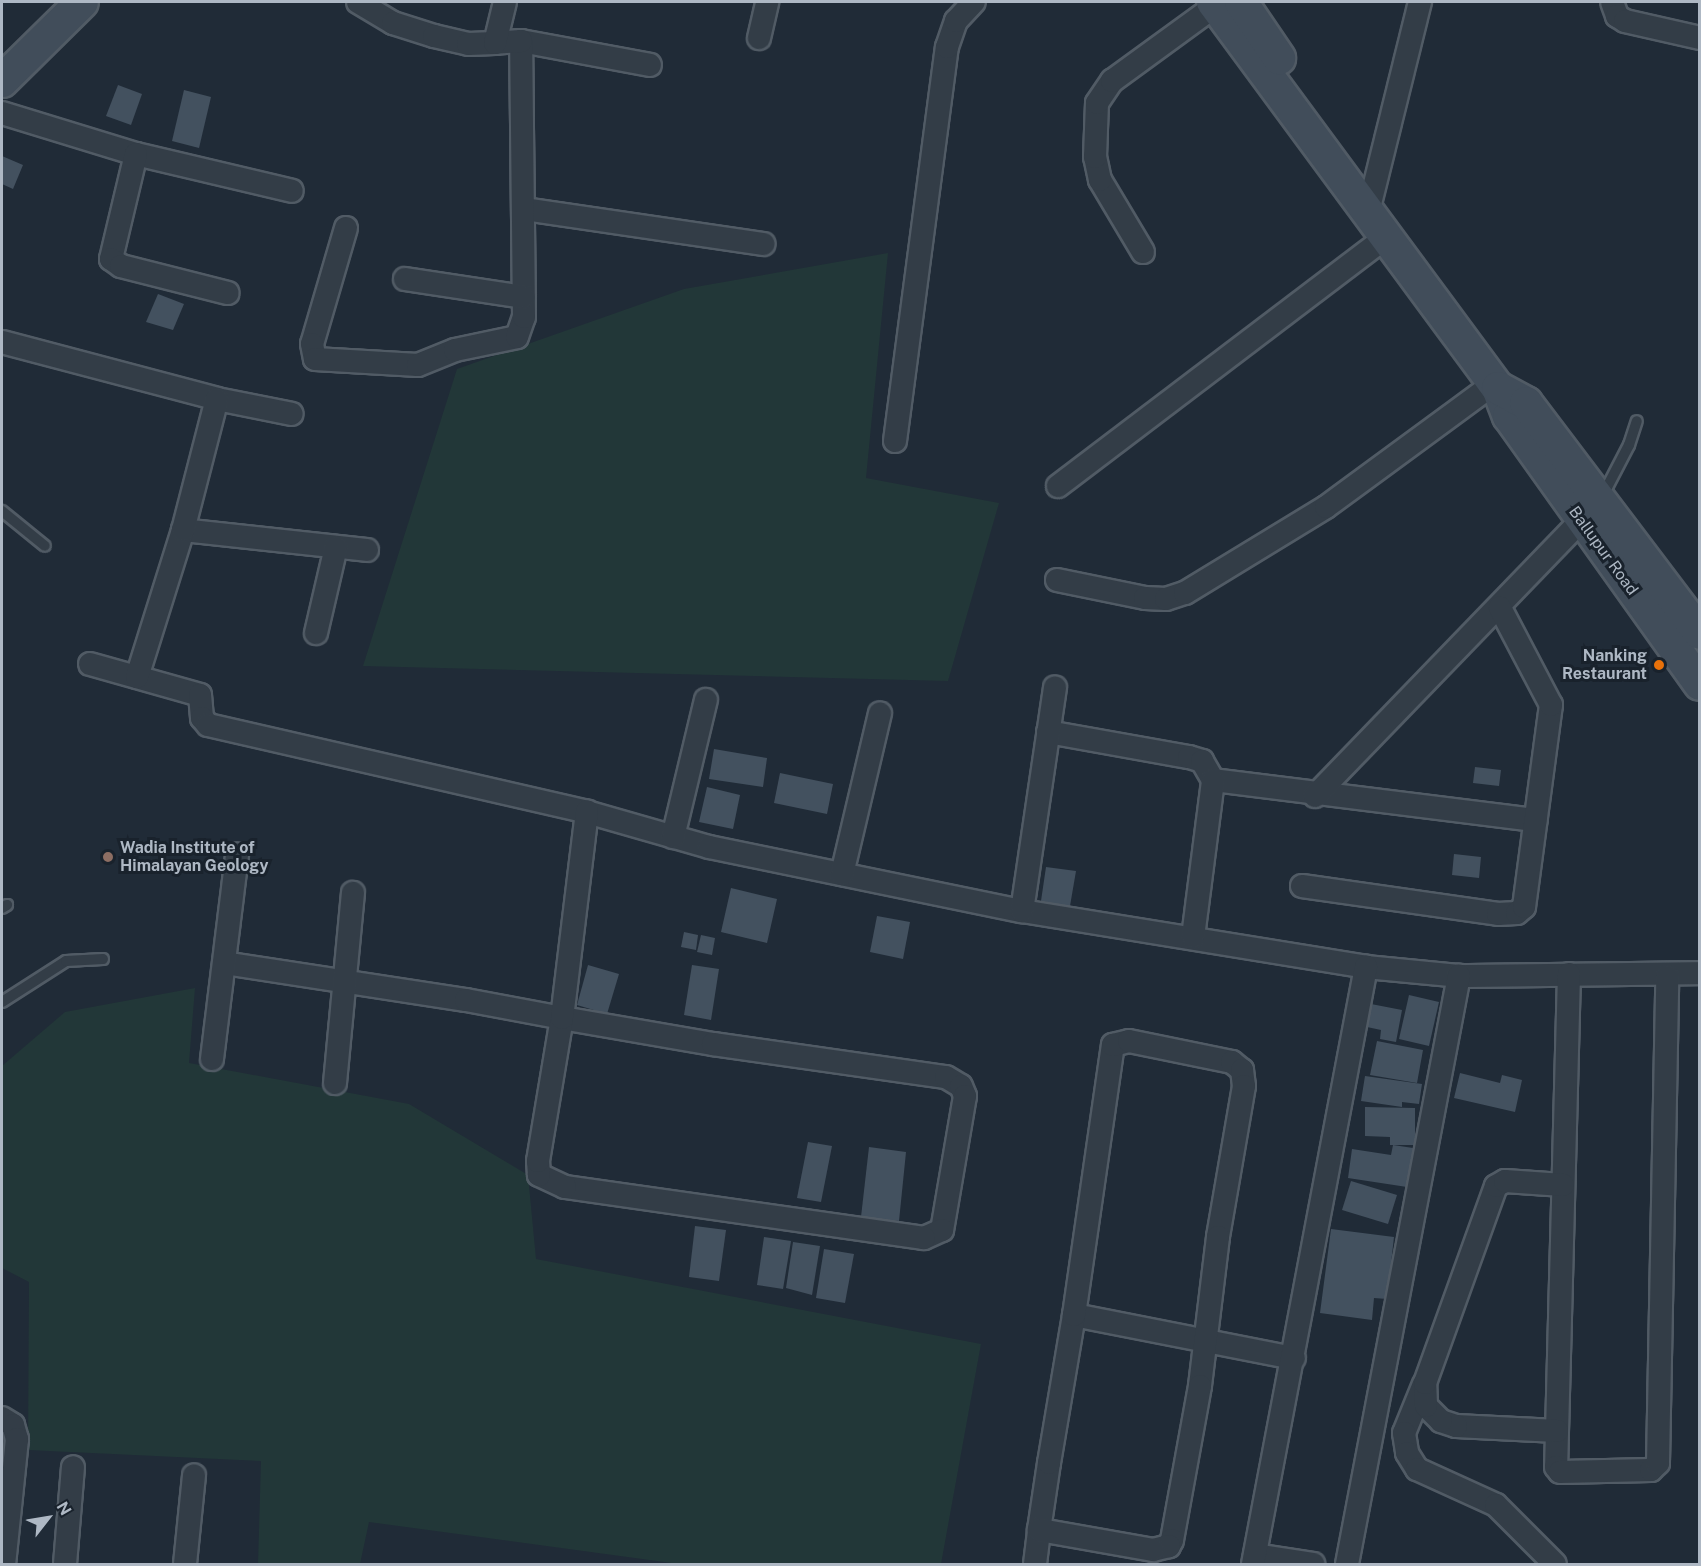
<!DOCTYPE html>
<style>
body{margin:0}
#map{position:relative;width:1701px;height:1566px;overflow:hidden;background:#202b37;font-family:"Public Sans",sans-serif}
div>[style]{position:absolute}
.green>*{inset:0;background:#223738}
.building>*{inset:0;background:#43515f}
.roads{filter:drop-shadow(2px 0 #515b65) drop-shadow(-2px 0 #515b65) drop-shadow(0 2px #515b65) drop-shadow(0 -2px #515b65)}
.lane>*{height:10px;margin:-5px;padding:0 5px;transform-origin:5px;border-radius:5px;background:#333d47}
.street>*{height:22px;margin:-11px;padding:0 11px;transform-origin:11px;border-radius:11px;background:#333d47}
.secondary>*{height:32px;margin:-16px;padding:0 16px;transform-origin:16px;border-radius:16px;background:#414d5a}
.dots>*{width:16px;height:16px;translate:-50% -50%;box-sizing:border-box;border:3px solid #19222c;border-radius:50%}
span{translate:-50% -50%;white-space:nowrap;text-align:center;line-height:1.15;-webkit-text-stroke:6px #19222c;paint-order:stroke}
.street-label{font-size:16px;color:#aeb8c4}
.poi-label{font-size:16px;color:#aeb8c4;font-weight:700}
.right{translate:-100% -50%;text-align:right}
.left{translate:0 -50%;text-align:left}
.frame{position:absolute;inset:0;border:3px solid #aeb8c4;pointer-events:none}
.north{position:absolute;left:18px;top:1488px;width:60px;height:60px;-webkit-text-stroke:4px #19222c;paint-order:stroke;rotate:59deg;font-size:16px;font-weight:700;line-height:24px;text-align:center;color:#aeb8c4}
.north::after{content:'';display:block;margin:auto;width:21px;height:27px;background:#aeb8c4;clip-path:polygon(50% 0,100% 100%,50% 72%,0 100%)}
</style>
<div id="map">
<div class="green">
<div style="clip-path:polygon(888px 253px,866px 478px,999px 503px,948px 681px,363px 666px,457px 369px,684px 289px)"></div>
<div style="clip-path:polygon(195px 988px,189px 1063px,409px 1104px,528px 1175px,536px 1259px,981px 1344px,941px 1564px,679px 1564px,369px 1522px,360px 1564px,258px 1564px,261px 1461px,28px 1450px,29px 1282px,2px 1268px,2px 1066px,65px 1012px)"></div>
</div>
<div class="building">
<div style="clip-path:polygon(118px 85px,142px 94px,131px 125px,106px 116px)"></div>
<div style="clip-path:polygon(184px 90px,211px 97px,199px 148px,172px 141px)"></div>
<div style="clip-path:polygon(2px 156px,23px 165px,13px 189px,2px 184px)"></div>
<div style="clip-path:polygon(158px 294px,184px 304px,173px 330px,146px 322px)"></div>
<div style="clip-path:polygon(714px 749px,767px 758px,763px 787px,709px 779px)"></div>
<div style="clip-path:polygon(1475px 767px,1501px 770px,1499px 786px,1473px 783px)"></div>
<div style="clip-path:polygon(780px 773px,833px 784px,827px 814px,774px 803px)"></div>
<div style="clip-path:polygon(707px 787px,740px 795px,733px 829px,699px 822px)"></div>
<div style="clip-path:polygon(1454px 854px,1481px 857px,1479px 878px,1452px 875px)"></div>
<div style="clip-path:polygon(1046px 867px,1076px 871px,1070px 906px,1041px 901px)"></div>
<div style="clip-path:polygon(731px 888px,777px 899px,767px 943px,721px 932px)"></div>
<div style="clip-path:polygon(877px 916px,910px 922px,903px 959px,870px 952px)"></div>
<div style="clip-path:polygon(684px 932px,698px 935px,696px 950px,681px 947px)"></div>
<div style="clip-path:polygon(701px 935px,715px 938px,712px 955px,697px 952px)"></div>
<div style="clip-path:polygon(588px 965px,619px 974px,607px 1014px,577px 1005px)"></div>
<div style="clip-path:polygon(692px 965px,719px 969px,711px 1020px,684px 1015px)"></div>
<div style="clip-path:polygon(1409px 995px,1439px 1002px,1429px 1046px,1399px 1039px)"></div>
<div style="clip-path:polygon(1371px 1004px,1402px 1010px,1396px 1042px,1380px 1039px,1381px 1030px,1367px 1027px)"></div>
<div style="clip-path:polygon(1377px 1041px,1423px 1050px,1417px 1083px,1370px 1075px)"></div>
<div style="clip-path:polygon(1460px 1073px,1500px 1083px,1502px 1075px,1522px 1080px,1515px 1112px,1454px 1098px)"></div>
<div style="clip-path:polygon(1365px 1076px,1422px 1084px,1419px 1104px,1402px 1102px,1402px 1107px,1361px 1101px)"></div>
<div style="clip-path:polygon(1365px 1107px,1415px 1108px,1415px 1145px,1390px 1145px,1390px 1137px,1365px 1136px)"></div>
<div style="clip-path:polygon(808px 1142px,832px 1146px,821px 1202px,797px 1198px)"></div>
<div style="clip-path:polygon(1393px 1145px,1413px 1148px,1407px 1187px,1348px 1178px,1352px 1149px,1391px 1155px)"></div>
<div style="clip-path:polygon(869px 1147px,906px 1152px,899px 1221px,861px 1217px)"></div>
<div style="clip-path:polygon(1351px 1181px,1397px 1195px,1388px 1224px,1342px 1210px)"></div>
<div style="clip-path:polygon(695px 1226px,726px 1230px,719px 1281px,689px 1277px)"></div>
<div style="clip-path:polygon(1331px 1229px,1394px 1237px,1387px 1299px,1374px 1298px,1372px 1320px,1320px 1313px)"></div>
<div style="clip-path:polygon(764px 1237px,791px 1241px,783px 1289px,757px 1285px)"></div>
<div style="clip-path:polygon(793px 1242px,820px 1246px,812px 1295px,786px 1288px)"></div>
<div style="clip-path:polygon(824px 1249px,854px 1254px,845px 1303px,816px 1298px)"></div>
</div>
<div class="roads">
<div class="lane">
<div style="left:1602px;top:497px;width:59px;rotate:-62.6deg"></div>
<div style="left:1629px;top:445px;width:25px;rotate:-72deg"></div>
<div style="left:2px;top:511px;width:55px;rotate:39.1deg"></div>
<div style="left:2px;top:908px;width:6px;rotate:-31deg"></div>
<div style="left:2px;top:1002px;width:76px;rotate:-32.6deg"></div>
<div style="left:66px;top:961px;width:37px;rotate:-3deg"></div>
</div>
<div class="street">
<div style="left:358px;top:2px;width:41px;rotate:31deg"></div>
<div style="left:393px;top:23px;width:43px;rotate:17.6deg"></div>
<div style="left:434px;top:36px;width:35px;rotate:13deg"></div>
<div style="left:468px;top:44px;width:27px;rotate:-2deg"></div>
<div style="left:1612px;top:2px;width:15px;rotate:70deg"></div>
<div style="left:1617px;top:16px;width:9px;rotate:32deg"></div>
<div style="left:1625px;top:21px;width:77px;rotate:12.8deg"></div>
<div style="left:759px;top:38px;width:37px;rotate:-77deg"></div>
<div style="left:521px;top:41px;width:131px;rotate:10.5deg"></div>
<div style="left:2px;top:113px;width:140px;rotate:17deg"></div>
<div style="left:136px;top:154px;width:160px;rotate:13.3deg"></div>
<div style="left:136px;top:154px;width:108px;rotate:103.4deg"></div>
<div style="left:111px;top:259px;width:12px;rotate:35deg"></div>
<div style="left:121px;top:266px;width:110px;rotate:14.2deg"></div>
<div style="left:524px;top:209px;width:242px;rotate:8.3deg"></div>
<div style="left:1368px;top:212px;width:216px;rotate:-76.1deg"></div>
<div style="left:346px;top:228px;width:121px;rotate:106.3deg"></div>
<div style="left:312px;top:344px;width:15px;rotate:79deg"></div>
<div style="left:315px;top:359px;width:103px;rotate:3.3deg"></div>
<div style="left:418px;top:365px;width:40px;rotate:-22deg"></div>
<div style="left:455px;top:350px;width:63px;rotate:-11.8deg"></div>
<div style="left:517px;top:337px;width:21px;rotate:-71deg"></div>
<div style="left:524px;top:317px;width:276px;rotate:-90.6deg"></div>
<div style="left:521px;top:41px;width:26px;rotate:176deg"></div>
<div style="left:495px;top:43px;width:42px;rotate:-76.3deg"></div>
<div style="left:1143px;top:252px;width:84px;rotate:-120.8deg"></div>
<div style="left:1100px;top:180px;width:24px;rotate:-102deg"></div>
<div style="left:1095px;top:157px;width:54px;rotate:-87.9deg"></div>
<div style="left:1097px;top:103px;width:27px;rotate:-56deg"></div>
<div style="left:1112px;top:81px;width:114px;rotate:-36.1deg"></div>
<div style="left:405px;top:279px;width:120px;rotate:8.6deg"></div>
<div style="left:2px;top:342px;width:222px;rotate:14.8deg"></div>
<div style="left:217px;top:399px;width:76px;rotate:11.3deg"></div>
<div style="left:895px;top:441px;width:397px;rotate:-82.5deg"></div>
<div style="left:947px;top:47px;width:28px;rotate:-71deg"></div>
<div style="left:956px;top:21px;width:26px;rotate:-47deg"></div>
<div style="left:1058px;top:486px;width:413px;rotate:-37.2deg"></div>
<div style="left:183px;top:530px;width:185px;rotate:6.2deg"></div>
<div style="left:1057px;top:580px;width:90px;rotate:11.6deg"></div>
<div style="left:1145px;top:598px;width:21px;rotate:3deg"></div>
<div style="left:1166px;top:599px;width:20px;rotate:-18deg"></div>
<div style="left:1185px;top:593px;width:165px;rotate:-31.4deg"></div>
<div style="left:1326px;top:507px;width:210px;rotate:-36.3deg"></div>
<div style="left:316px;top:633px;width:88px;rotate:-76.9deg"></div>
<div style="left:90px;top:664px;width:114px;rotate:15.7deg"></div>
<div style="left:200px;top:695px;width:23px;rotate:85deg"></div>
<div style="left:202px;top:718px;width:9px;rotate:49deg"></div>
<div style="left:208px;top:725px;width:389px;rotate:12.9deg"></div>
<div style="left:587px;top:812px;width:127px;rotate:16deg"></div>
<div style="left:709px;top:847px;width:319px;rotate:11.6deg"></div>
<div style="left:1022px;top:911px;width:349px;rotate:9.2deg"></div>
<div style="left:1366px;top:967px;width:93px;rotate:5.5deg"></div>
<div style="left:1459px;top:976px;width:241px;rotate:-0.7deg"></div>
<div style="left:137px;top:677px;width:154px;rotate:-72.6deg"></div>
<div style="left:183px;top:530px;width:135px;rotate:-75.5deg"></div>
<div style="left:1048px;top:732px;width:143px;rotate:10.1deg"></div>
<div style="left:1189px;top:757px;width:14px;rotate:17deg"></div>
<div style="left:1202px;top:761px;width:22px;rotate:60deg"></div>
<div style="left:1213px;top:780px;width:325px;rotate:7.1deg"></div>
<div style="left:1315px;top:796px;width:383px;rotate:-46deg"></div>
<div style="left:673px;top:837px;width:141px;rotate:-76.5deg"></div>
<div style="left:842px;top:874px;width:165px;rotate:-76.7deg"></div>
<div style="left:1302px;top:886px;width:198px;rotate:8.1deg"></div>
<div style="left:1498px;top:914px;width:19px;rotate:-3deg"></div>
<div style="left:1517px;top:913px;width:9px;rotate:-41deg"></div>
<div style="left:1524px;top:907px;width:204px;rotate:-82.4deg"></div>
<div style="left:1551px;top:705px;width:110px;rotate:-117.7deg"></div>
<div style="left:1022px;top:911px;width:226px;rotate:-81.6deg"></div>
<div style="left:1193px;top:937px;width:158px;rotate:-82.7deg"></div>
<div style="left:224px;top:963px;width:245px;rotate:8.7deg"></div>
<div style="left:466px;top:1000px;width:98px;rotate:10.6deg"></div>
<div style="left:562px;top:1018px;width:153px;rotate:9.8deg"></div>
<div style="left:713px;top:1044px;width:235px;rotate:8.1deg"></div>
<div style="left:946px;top:1077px;width:17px;rotate:31deg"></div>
<div style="left:961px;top:1086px;width:11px;rotate:68deg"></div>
<div style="left:965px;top:1096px;width:136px;rotate:99.7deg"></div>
<div style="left:942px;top:1230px;width:20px;rotate:156deg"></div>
<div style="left:924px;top:1238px;width:363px;rotate:-171.9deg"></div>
<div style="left:565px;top:1187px;width:29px;rotate:-155deg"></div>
<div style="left:539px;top:1175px;width:14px;rotate:-94deg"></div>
<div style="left:538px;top:1161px;width:145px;rotate:-80.5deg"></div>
<div style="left:562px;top:1018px;width:208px;rotate:-83.1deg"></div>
<div style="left:1569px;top:974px;width:493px;rotate:91.5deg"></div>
<div style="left:1556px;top:1467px;width:6px;rotate:51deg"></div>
<div style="left:1560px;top:1472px;width:91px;rotate:-1.3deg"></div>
<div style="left:1651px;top:1470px;width:10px;rotate:-45deg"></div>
<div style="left:1658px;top:1463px;width:487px;rotate:-88.9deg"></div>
<div style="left:212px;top:1059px;width:206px;rotate:-83deg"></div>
<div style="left:335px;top:1083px;width:191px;rotate:-84.6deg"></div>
<div style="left:1074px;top:1315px;width:224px;rotate:11.1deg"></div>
<div style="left:1424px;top:1384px;width:53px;rotate:112.2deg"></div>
<div style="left:1404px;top:1433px;width:20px;rotate:81deg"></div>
<div style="left:1407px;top:1453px;width:19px;rotate:58deg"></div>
<div style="left:1417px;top:1469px;width:87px;rotate:24.5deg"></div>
<div style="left:1496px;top:1505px;width:83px;rotate:45deg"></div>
<div style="left:2px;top:1418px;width:13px;rotate:32deg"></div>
<div style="left:13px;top:1425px;width:15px;rotate:74deg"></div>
<div style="left:17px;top:1439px;width:126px;rotate:95.9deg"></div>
<div style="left:1557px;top:1431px;width:101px;rotate:-177.2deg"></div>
<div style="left:1456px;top:1426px;width:16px;rotate:-162deg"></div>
<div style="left:1441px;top:1421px;width:21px;rotate:-135deg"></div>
<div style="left:1426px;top:1406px;width:23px;rotate:-92deg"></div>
<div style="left:1425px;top:1383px;width:209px;rotate:-70.2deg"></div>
<div style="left:1496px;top:1186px;width:10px;rotate:-29deg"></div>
<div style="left:1505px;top:1181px;width:58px;rotate:3.9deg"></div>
<div style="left:1255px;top:1555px;width:59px;rotate:8.8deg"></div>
<div style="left:65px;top:1564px;width:97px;rotate:-85.3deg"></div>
<div style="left:185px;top:1564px;width:89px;rotate:-84.2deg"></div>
<div style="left:1035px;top:1564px;width:34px;rotate:-83deg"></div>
<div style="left:1039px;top:1530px;width:68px;rotate:-81.5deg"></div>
<div style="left:1049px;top:1463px;width:150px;rotate:-80.4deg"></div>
<div style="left:1074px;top:1315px;width:273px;rotate:-81.8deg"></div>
<div style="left:1113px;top:1045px;width:16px;rotate:-14deg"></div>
<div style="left:1129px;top:1041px;width:105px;rotate:11.5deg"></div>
<div style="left:1232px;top:1062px;width:13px;rotate:39deg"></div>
<div style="left:1242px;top:1070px;width:16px;rotate:83deg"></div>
<div style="left:1244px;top:1086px;width:153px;rotate:99.8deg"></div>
<div style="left:1218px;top:1237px;width:150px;rotate:96.9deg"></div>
<div style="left:1200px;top:1386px;width:157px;rotate:100.3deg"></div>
<div style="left:1172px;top:1540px;width:7px;rotate:117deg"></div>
<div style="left:1169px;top:1546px;width:16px;rotate:166deg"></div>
<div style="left:1153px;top:1550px;width:116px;rotate:-170deg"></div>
<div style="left:1253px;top:1564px;width:608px;rotate:-79.28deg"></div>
<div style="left:1347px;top:1564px;width:599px;rotate:-79.22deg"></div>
</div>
<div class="secondary">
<div style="left:1213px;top:2px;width:480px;rotate:53.6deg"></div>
<div style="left:1498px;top:388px;width:30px;rotate:69deg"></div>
<div style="left:1509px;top:416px;width:329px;rotate:54.5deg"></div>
<div style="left:1241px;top:2px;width:68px;rotate:55.8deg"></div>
<div style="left:2px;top:81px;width:112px;rotate:-44.6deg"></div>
<div style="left:1498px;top:388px;width:32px;rotate:28deg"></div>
<div style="left:1526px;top:403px;width:288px;rotate:52.9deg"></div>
</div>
</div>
<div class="dots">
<div style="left:1659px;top:665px;background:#e8710a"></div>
<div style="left:108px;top:857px;background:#8d6e63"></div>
</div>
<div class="street-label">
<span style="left:1603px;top:551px;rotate:54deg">Ballupur Road</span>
</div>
<div class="poi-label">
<span class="right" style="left:1647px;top:665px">Nanking<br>Restaurant</span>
<span class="left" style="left:120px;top:857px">Wadia Institute of<br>Himalayan Geology</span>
</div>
<div class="frame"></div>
<div class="north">N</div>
</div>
